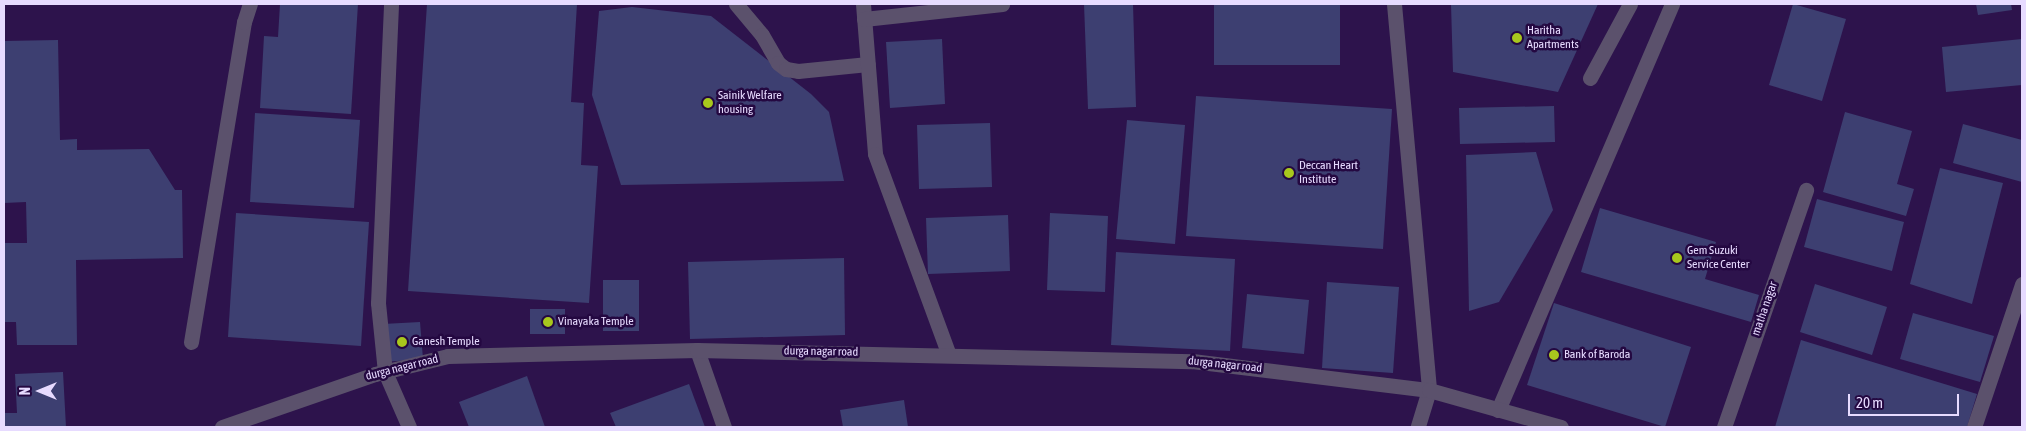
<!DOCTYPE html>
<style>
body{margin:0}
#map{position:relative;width:2026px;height:431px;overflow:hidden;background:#2d134c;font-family:"Asap Condensed",sans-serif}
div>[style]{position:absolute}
.building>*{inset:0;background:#3d3f71}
.lane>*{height:15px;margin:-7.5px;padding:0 7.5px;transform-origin:7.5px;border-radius:7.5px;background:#5b516c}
.street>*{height:15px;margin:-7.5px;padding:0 7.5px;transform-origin:7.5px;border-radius:7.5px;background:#5b516c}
.dots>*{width:14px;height:14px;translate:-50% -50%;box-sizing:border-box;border:2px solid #240841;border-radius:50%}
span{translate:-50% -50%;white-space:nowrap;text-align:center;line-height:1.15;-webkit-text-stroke:5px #240841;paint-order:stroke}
.poi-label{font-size:12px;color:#e7dbff}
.left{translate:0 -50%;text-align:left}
.street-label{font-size:12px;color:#e7dbff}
.frame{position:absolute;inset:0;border:5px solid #e7dbff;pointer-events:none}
.north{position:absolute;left:15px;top:366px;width:50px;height:50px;-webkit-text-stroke:4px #240841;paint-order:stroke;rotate:270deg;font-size:14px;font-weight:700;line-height:20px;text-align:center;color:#e7dbff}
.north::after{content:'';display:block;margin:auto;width:18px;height:22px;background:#e7dbff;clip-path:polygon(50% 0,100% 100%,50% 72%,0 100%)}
.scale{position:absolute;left:1848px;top:394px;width:111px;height:22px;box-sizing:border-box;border:2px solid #e7dbff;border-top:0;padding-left:6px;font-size:15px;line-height:18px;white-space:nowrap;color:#e7dbff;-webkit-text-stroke:4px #240841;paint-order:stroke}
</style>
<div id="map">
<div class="building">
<div style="clip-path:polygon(280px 4px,358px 4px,351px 114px,260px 108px,264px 36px,278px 37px)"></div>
<div style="clip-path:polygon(427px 4px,577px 4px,571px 102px,584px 103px,581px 165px,598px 166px,589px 303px,408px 291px)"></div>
<div style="clip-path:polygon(1084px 4px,1133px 4px,1136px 107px,1088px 109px)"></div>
<div style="clip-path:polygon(1214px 4px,1340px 4px,1340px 65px,1214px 65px)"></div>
<div style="clip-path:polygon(1451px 4px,1598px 4px,1558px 92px,1453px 72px)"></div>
<div style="clip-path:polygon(1793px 4px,1846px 19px,1822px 101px,1769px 85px)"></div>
<div style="clip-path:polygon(1976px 4px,2011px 4px,2012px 10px,1978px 15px)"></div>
<div style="clip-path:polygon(632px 7px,711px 16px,811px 94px,829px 112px,844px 181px,621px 185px,592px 95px,599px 11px)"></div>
<div style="clip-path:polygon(942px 39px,945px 104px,890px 108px,886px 42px)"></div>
<div style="clip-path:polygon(2022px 39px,2022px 85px,1946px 92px,1942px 47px)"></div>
<div style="clip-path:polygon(58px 40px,60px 140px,77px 139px,77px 150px,149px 149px,175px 190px,182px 190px,183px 258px,76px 260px,77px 345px,17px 345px,16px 322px,4px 322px,4px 243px,27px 243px,26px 202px,4px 203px,4px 41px)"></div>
<div style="clip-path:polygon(1196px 96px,1392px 109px,1383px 249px,1186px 236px)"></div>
<div style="clip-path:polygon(1554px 106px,1555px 142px,1460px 144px,1459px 108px)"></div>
<div style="clip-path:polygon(1845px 112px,1912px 131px,1897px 184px,1914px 189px,1906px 216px,1823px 192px)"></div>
<div style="clip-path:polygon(255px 113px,360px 120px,354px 208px,250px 202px)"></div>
<div style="clip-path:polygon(1127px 120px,1185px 125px,1175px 244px,1116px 239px)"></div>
<div style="clip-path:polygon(990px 123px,992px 187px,919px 189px,917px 125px)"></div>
<div style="clip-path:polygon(1963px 124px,2022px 140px,2022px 182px,1953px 163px)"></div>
<div style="clip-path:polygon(1536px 152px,1553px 210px,1499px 302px,1469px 311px,1466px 155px)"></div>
<div style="clip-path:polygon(1940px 168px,2003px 183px,1972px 304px,1910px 284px)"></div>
<div style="clip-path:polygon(1817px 199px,1904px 222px,1892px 271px,1804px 247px)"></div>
<div style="clip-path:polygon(1600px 208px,1716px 242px,1705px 279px,1759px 295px,1751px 322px,1581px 272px)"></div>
<div style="clip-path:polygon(236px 213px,369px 222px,361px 346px,228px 337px)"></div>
<div style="clip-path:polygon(1050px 213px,1108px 216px,1105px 292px,1047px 290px)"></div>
<div style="clip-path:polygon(1008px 215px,1010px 271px,928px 274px,926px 218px)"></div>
<div style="clip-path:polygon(1116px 252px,1235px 259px,1230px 351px,1111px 345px)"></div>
<div style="clip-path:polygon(844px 258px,845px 335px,690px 339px,688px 262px)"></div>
<div style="clip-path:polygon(603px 280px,639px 280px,639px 331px,603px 331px)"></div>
<div style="clip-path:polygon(1327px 282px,1399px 287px,1393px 373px,1322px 368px)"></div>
<div style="clip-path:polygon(1815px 284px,1887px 307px,1872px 355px,1800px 332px)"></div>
<div style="clip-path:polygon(1247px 294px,1309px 300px,1304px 354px,1242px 348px)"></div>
<div style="clip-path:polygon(1554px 303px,1691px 347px,1665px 427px,1527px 385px)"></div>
<div style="clip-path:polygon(530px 309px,565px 309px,565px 334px,530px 334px)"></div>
<div style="clip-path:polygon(1913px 313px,1994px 336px,1980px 382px,1900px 359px)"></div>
<div style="clip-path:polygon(420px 322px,423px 359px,384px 362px,383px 324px)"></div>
<div style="clip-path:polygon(1801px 340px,1977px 394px,1967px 427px,1775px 427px)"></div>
<div style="clip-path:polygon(63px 372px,66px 427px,4px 427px,4px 413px,17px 413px,15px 374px)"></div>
<div style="clip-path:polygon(527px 376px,545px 427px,469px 427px,459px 402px)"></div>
<div style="clip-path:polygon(689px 384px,705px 427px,616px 427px,610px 413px)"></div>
<div style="clip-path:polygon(904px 400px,908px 427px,843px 427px,840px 410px)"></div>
</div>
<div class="lane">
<div style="left:736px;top:4px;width:40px;rotate:50deg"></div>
<div style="left:762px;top:35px;width:32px;rotate:60deg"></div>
<div style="left:778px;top:63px;width:10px;rotate:37deg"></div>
<div style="left:786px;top:69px;width:12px;rotate:9deg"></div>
<div style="left:798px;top:71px;width:70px;rotate:-5.7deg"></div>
<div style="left:1590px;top:78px;width:84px;rotate:-61.6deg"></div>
<div style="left:385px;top:372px;width:69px;rotate:-95.8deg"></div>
<div style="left:378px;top:303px;width:299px;rotate:-87.5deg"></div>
</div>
<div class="street">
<div style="left:863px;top:4px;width:150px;rotate:85.4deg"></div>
<div style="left:875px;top:154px;width:214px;rotate:69.8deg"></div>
<div style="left:1394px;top:4px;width:388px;rotate:84.8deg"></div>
<div style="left:1429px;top:390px;width:39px;rotate:107deg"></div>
<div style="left:864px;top:19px;width:139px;rotate:-6.2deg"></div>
<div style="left:191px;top:342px;width:324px;rotate:-80.6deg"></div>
<div style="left:244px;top:22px;width:19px;rotate:-72deg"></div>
<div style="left:697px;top:350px;width:82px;rotate:70.7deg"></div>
<div style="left:385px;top:372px;width:60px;rotate:66.4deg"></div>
<div style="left:1498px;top:410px;width:442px;rotate:-66.8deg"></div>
<div style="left:222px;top:427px;width:162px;rotate:-19.1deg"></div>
<div style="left:375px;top:374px;width:75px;rotate:-13.9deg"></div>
<div style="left:448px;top:356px;width:249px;rotate:-1.4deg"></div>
<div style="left:697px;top:350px;width:495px;rotate:1.3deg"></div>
<div style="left:1192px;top:361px;width:239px;rotate:7deg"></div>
<div style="left:1429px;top:390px;width:137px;rotate:15.7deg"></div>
<div style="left:1724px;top:427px;width:251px;rotate:-70.9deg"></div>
<div style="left:1974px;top:427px;width:151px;rotate:-71.4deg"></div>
</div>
<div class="dots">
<div style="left:1517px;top:38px;background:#a8c71d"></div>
<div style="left:708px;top:103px;background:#a8c71d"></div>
<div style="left:1289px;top:173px;background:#a8c71d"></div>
<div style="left:1677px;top:258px;background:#a8c71d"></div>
<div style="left:548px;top:322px;background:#a8c71d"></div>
<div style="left:402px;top:342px;background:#a8c71d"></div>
<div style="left:1554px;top:355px;background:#a8c71d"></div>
</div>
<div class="poi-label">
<span class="left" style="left:1527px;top:38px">Haritha<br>Apartments</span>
<span class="left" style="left:718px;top:103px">Sainik Welfare<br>housing</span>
<span class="left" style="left:1299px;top:173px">Deccan Heart<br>Institute</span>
<span class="left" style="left:1687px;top:258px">Gem Suzuki<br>Service Center</span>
<span class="left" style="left:558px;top:322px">Vinayaka Temple</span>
<span class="left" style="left:412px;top:342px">Ganesh Temple</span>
<span class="left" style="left:1564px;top:355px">Bank of Baroda</span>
</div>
<div class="street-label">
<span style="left:1765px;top:309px;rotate:-71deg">matha nagar</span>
<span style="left:821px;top:352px;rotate:1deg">durga nagar road</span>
<span style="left:1225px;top:365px;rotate:6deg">durga nagar road</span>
<span style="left:402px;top:368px;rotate:-14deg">durga nagar road</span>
</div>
<div class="frame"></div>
<div class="north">N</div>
<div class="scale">20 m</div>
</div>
